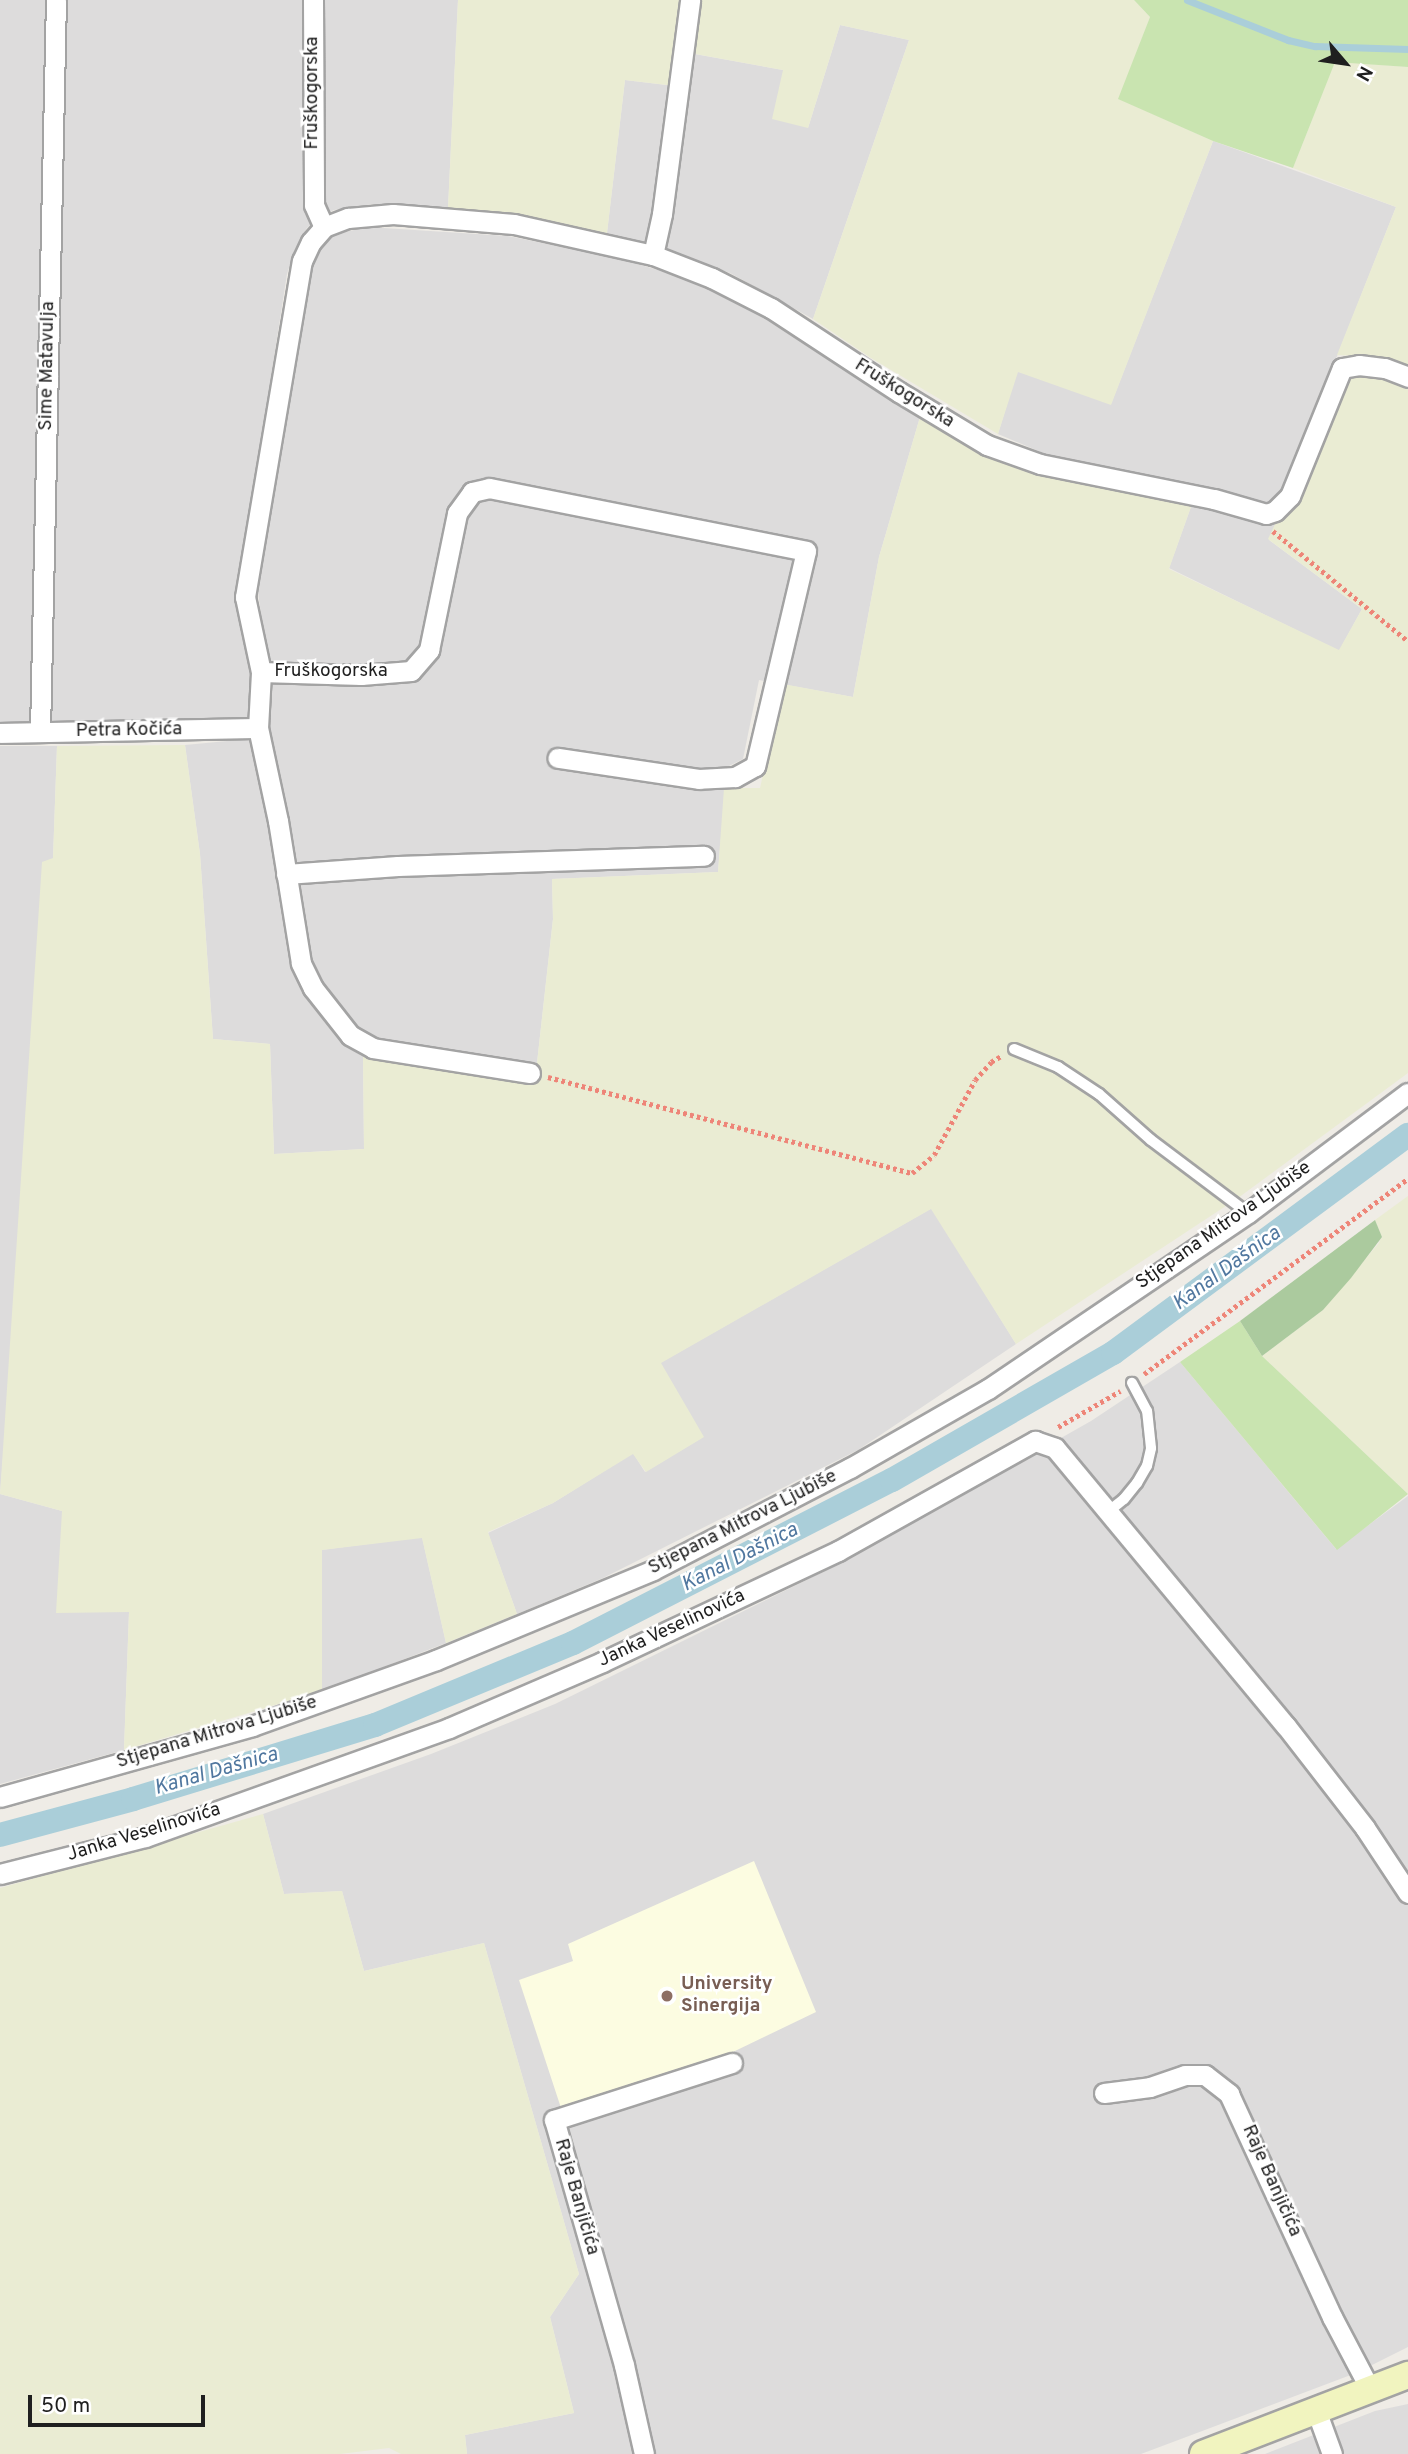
<!DOCTYPE html>
<meta charset="utf-8">
<style>
body{margin:0}
#map{position:relative;width:1408px;height:2454px;overflow:hidden;background:#efece6;font-family:Overpass,sans-serif}
div>[style]{position:absolute}
.residential>*{inset:0;background:#dddcdc}
.education>*{inset:0;background:#fcfce1}
.farmland>*{inset:0;background:#eaecd3}
.grass>*{inset:0;background:#c9e4b0}
.forest>*{inset:0;background:#abca9e}
.stream>*{height:7px;margin:-3.5px;padding:0 3.5px;transform-origin:3.5px;border-radius:3.5px;background:#aaced9}
.canal>*{height:24px;margin:-12px;padding:0 12px;transform-origin:12px;border-radius:12px;background:#aaced9}
.path>*{height:4.5px;margin-top:-2.25px;transform-origin:0;background:repeating-linear-gradient(90deg,#ee8578 0 3.5px,transparent 0 7px)}
.roads{filter:drop-shadow(2px 0 #a3a3a3) drop-shadow(-2px 0 #a3a3a3) drop-shadow(0 2px #a3a3a3) drop-shadow(0 -2px #a3a3a3)}
.lane>*{height:10px;margin:-5px;padding:0 5px;transform-origin:5px;border-radius:5px;background:#fff}
.street>*{height:19px;margin:-9.5px;padding:0 9.5px;transform-origin:9.5px;border-radius:9.5px;background:#fff}
.secondary>*{height:26px;margin:-13px;padding:0 13px;transform-origin:13px;border-radius:13px;background:#f1f4bf}
.dots>*{width:19px;height:19px;translate:-50% -50%;box-sizing:border-box;border:4px solid #fff;border-radius:50%}
span{translate:-50% -50%;white-space:nowrap;text-align:center;line-height:1.15;-webkit-text-stroke:5px #fff;paint-order:stroke}
.street-label{font-size:19px;color:#1f1f1f}
.education-label{font-size:19px;color:#785e54;font-weight:700}
.left{translate:0 -50%;text-align:left}
.water-label{font-size:21px;color:#50779f;font-style:italic}
.north{position:absolute;left:1310px;top:28px;width:70px;height:70px;-webkit-text-stroke:5px #fff;paint-order:stroke;rotate:119deg;font-size:19px;font-weight:700;line-height:28px;text-align:center;color:#1f1f1f}
.north::after{content:'';display:block;margin:auto;width:24px;height:32px;background:#1f1f1f;clip-path:polygon(50% 0,100% 100%,50% 72%,0 100%)}
.scale{position:absolute;left:28px;top:2395px;width:177px;height:32px;box-sizing:border-box;border:4px solid #1f1f1f;border-top:0;padding-left:9px;font-size:21px;line-height:24px;white-space:nowrap;color:#1f1f1f;-webkit-text-stroke:5px #fff;paint-order:stroke}
</style>
<div id="map">
<div class="residential">
<div style="clip-path:polygon(0 0,458px 0,448px 208px,374px 204px,334px 210px,319px 217px,307px 228px,295px 249px,287px 274px,251px 506px,251px 719px,0 727px)"></div>
<div style="clip-path:polygon(840px 25px,909px 40px,813px 319px,730px 273px,665px 249px,607px 233px,625px 80px,683px 87px,689px 53px,783px 70px,808px 128px)"></div>
<div style="clip-path:polygon(1213px 141px,1396px 207px,1285px 488px,1272px 501px,1277px 520px,1269px 540px,1362px 609px,1339px 651px,1169px 568px,1192px 504px,1195px 485px,1043px 453px,998px 434px,1017px 371px,1111px 404px)"></div>
<div style="clip-path:polygon(368px 227px,508px 236px,621px 259px,681px 277px,726px 295px,790px 330px,920px 417px,879px 557px,853px 697px,759px 680px,743px 759px,727px 767px,718px 872px,552px 879px,553px 919px,537px 1063px,372px 1039px,363px 1057px,364px 1149px,274px 1154px,270px 1044px,213px 1039px,200px 854px,185px 745px,268px 737px,267px 660px,258px 592px,310px 266px,320px 246px,331px 235px)"></div>
<div style="clip-path:polygon(0 746px,57px 746px,53px 859px,0 1494px,62px 1511px,129px 1612px,124px 1750px,0 1784px)"></div>
<div style="clip-path:polygon(932px 1208px,1016px 1344px,858px 1450px,603px 1578px,517px 1614px,488px 1533px,553px 1503px,633px 1453px,645px 1472px,703px 1437px,660px 1363px)"></div>
<div style="clip-path:polygon(1180px 1362px,1336px 1549px,1408px 1496px,1408px 2347px,1356px 2373px,1141px 2454px,467px 2454px,465px 2435px,574px 2413px,550px 2317px,579px 2274px,484px 1943px,364px 1971px,342px 1891px,284px 1894px,263px 1814px,431px 1754px,555px 1704px,835px 1566px,1091px 1421px)"></div>
<div style="clip-path:polygon(422px 1537px,446px 1643px,322px 1691px,321px 1550px)"></div>
<div style="clip-path:polygon(1408px 2404px,1408px 2454px,1265px 2454px,1375px 2411px)"></div>
</div>
<div class="education">
<div style="clip-path:polygon(754px 1861px,816px 2012px,735px 2051px,562px 2111px,519px 1980px,573px 1961px,568px 1944px)"></div>
</div>
<div class="farmland">
<div style="clip-path:polygon(458px 0,1134px 0,1150px 17px,1119px 99px,1213px 141px,1111px 405px,1018px 372px,998px 434px,871px 358px,813px 319px,909px 40px,840px 25px,808px 128px,772px 119px,783px 70px,690px 53px,684px 87px,625px 80px,607px 233px,448px 208px)"></div>
<div style="clip-path:polygon(1335px 61px,1408px 67px,1408px 1073px,1238px 1198px,1016px 1344px,931px 1209px,661px 1363px,704px 1437px,646px 1472px,633px 1454px,553px 1503px,488px 1532px,517px 1614px,446px 1643px,422px 1538px,322px 1550px,322px 1691px,124px 1750px,129px 1612px,56px 1613px,62px 1511px,0 1494px,42px 862px,53px 858px,57px 746px,185px 745px,200px 854px,213px 1039px,270px 1044px,274px 1154px,364px 1149px,363px 1057px,372px 1039px,537px 1063px,553px 919px,552px 879px,718px 872px,724px 788px,760px 788px,783px 684px,853px 697px,879px 557px,920px 417px,988px 458px,1043px 476px,1192px 504px,1169px 569px,1339px 650px,1362px 609px,1268px 539px,1277px 520px,1297px 503px,1356px 356px,1337px 355px,1396px 207px,1293px 168px)"></div>
<div style="clip-path:polygon(1408px 1196px,1408px 1494px,1262px 1356px,1323px 1310px,1378px 1244px,1382px 1237px,1375px 1220px)"></div>
<div style="clip-path:polygon(263px 1814px,284px 1894px,342px 1891px,364px 1971px,484px 1943px,579px 2274px,550px 2317px,574px 2413px,465px 2435px,467px 2454px,401px 2454px,389px 2448px,340px 2454px,0 2454px,0 1888px)"></div>
</div>
<div class="grass">
<div style="clip-path:polygon(1134px 0,1408px 0,1408px 67px,1335px 62px,1293px 168px,1213px 141px,1118px 99px,1150px 17px)"></div>
<div style="clip-path:polygon(1240px 1321px,1262px 1356px,1408px 1494px,1337px 1550px,1180px 1362px)"></div>
</div>
<div class="forest">
<div style="clip-path:polygon(1375px 1220px,1382px 1237px,1351px 1278px,1323px 1310px,1262px 1356px,1240px 1321px)"></div>
</div>
<div class="stream">
<div style="left:1187px;top:0;width:109px;rotate:21.6deg"></div>
<div style="left:1288px;top:40px;width:28px;rotate:13deg"></div>
<div style="left:1315px;top:46px;width:93px;rotate:1.8deg"></div>
</div>
<div class="canal">
<div style="left:0;top:1835px;width:138px;rotate:-15.1deg"></div>
<div style="left:133px;top:1799px;width:253px;rotate:-17deg"></div>
<div style="left:375px;top:1725px;width:214px;rotate:-22.5deg"></div>
<div style="left:573px;top:1643px;width:358px;rotate:-27.1deg"></div>
<div style="left:892px;top:1480px;width:255px;rotate:-29.9deg"></div>
<div style="left:1113px;top:1353px;width:367px;rotate:-36.5deg"></div>
</div>
<div class="path">
<div style="left:1273px;top:531px;width:174px;rotate:39.2deg"></div>
<div style="left:548px;top:1077px;width:376px;rotate:14.8deg"></div>
<div style="left:912px;top:1173px;width:28px;rotate:-39deg"></div>
<div style="left:934px;top:1155px;width:85px;rotate:-61.3deg"></div>
<div style="left:975px;top:1080px;width:24px;rotate:-48deg"></div>
<div style="left:991px;top:1062px;width:12px;rotate:-31deg"></div>
<div style="left:1144px;top:1374px;width:328px;rotate:-36.5deg"></div>
<div style="left:1058px;top:1427px;width:72px;rotate:-30.1deg"></div>
</div>
<div class="roads">
<div class="lane">
<div style="left:1014px;top:1049px;width:48px;rotate:22.2deg"></div>
<div style="left:1058px;top:1067px;width:49px;rotate:33.4deg"></div>
<div style="left:1099px;top:1094px;width:69px;rotate:41.5deg"></div>
<div style="left:1151px;top:1140px;width:121px;rotate:37deg"></div>
<div style="left:1109px;top:1511px;width:19px;rotate:-39deg"></div>
<div style="left:1124px;top:1499px;width:21px;rotate:-51deg"></div>
<div style="left:1137px;top:1483px;width:20px;rotate:-60deg"></div>
<div style="left:1147px;top:1466px;width:18px;rotate:-77deg"></div>
<div style="left:1151px;top:1448px;width:37px;rotate:-96deg"></div>
<div style="left:1147px;top:1411px;width:32px;rotate:-118deg"></div>
</div>
<div class="street">
<div style="left:313px;top:0;width:205px;rotate:89.7deg"></div>
<div style="left:314px;top:205px;width:24px;rotate:66deg"></div>
<div style="left:653px;top:255px;width:42px;rotate:-77.6deg"></div>
<div style="left:662px;top:214px;width:216px;rotate:-82.5deg"></div>
<div style="left:261px;top:672px;width:100px;rotate:1.7deg"></div>
<div style="left:361px;top:675px;width:50px;rotate:-4.6deg"></div>
<div style="left:411px;top:671px;width:28px;rotate:-49deg"></div>
<div style="left:429px;top:650px;width:140px;rotate:-78.4deg"></div>
<div style="left:457px;top:513px;width:26px;rotate:-54deg"></div>
<div style="left:472px;top:492px;width:17px;rotate:-13deg"></div>
<div style="left:489px;top:488px;width:323px;rotate:11.2deg"></div>
<div style="left:806px;top:551px;width:221px;rotate:103.3deg"></div>
<div style="left:755px;top:766px;width:23px;rotate:151deg"></div>
<div style="left:735px;top:777px;width:36px;rotate:177deg"></div>
<div style="left:699px;top:779px;width:143px;rotate:-171.5deg"></div>
<div style="left:40px;top:732px;width:732px;rotate:-88.75deg"></div>
<div style="left:0;top:733px;width:258px;rotate:-1.1deg"></div>
<div style="left:286px;top:874px;width:112px;rotate:-4.1deg"></div>
<div style="left:398px;top:866px;width:306px;rotate:-1.9deg"></div>
<div style="left:530px;top:1073px;width:159px;rotate:-171deg"></div>
<div style="left:373px;top:1048px;width:26px;rotate:-151deg"></div>
<div style="left:350px;top:1035px;width:60px;rotate:-128.2deg"></div>
<div style="left:313px;top:988px;width:28px;rotate:-116deg"></div>
<div style="left:301px;top:963px;width:144px;rotate:-99.2deg"></div>
<div style="left:278px;top:821px;width:95px;rotate:-102.1deg"></div>
<div style="left:258px;top:728px;width:56px;rotate:-86.9deg"></div>
<div style="left:261px;top:672px;width:77px;rotate:-102deg"></div>
<div style="left:245px;top:597px;width:341px;rotate:-80.4deg"></div>
<div style="left:302px;top:261px;width:21px;rotate:-65deg"></div>
<div style="left:311px;top:242px;width:20px;rotate:-49deg"></div>
<div style="left:324px;top:227px;width:26px;rotate:-21deg"></div>
<div style="left:348px;top:218px;width:45px;rotate:-5.1deg"></div>
<div style="left:393px;top:214px;width:121px;rotate:4.7deg"></div>
<div style="left:514px;top:224px;width:142px;rotate:12.6deg"></div>
<div style="left:653px;top:255px;width:63px;rotate:21.3deg"></div>
<div style="left:712px;top:278px;width:66px;rotate:27deg"></div>
<div style="left:771px;top:308px;width:153px;rotate:33.3deg"></div>
<div style="left:899px;top:392px;width:103px;rotate:31.1deg"></div>
<div style="left:987px;top:445px;width:56px;rotate:19.7deg"></div>
<div style="left:1040px;top:464px;width:177px;rotate:11.4deg"></div>
<div style="left:1214px;top:499px;width:54px;rotate:16.1deg"></div>
<div style="left:1266px;top:514px;width:9px;rotate:-18deg"></div>
<div style="left:1275px;top:511px;width:21px;rotate:-45deg"></div>
<div style="left:1290px;top:496px;width:138px;rotate:-67.9deg"></div>
<div style="left:1342px;top:368px;width:17px;rotate:-10deg"></div>
<div style="left:1359px;top:365px;width:26px;rotate:7deg"></div>
<div style="left:1385px;top:368px;width:25px;rotate:21deg"></div>
<div style="left:0;top:1797px;width:262px;rotate:-15.7deg"></div>
<div style="left:252px;top:1726px;width:195px;rotate:-19.7deg"></div>
<div style="left:436px;top:1660px;width:235px;rotate:-22.5deg"></div>
<div style="left:653px;top:1570px;width:222px;rotate:-27.4deg"></div>
<div style="left:850px;top:1468px;width:159px;rotate:-29.8deg"></div>
<div style="left:988px;top:1389px;width:314px;rotate:-34.1deg"></div>
<div style="left:1248px;top:1213px;width:200px;rotate:-36.9deg"></div>
<div style="left:0;top:1874px;width:150px;rotate:-14.3deg"></div>
<div style="left:145px;top:1837px;width:323px;rotate:-19.7deg"></div>
<div style="left:449px;top:1728px;width:167px;rotate:-23.3deg"></div>
<div style="left:602px;top:1662px;width:261px;rotate:-25.2deg"></div>
<div style="left:838px;top:1551px;width:226px;rotate:-29.2deg"></div>
<div style="left:1035px;top:1441px;width:21px;rotate:19deg"></div>
<div style="left:1055px;top:1448px;width:361px;rotate:50.3deg"></div>
<div style="left:1286px;top:1726px;width:129px;rotate:52.2deg"></div>
<div style="left:1365px;top:1828px;width:78px;rotate:56.5deg"></div>
<div style="left:1104px;top:2093px;width:46px;rotate:-7.4deg"></div>
<div style="left:1150px;top:2087px;width:37px;rotate:-19deg"></div>
<div style="left:1185px;top:2075px;width:20px"></div>
<div style="left:1205px;top:2075px;width:31px;rotate:38deg"></div>
<div style="left:1229px;top:2094px;width:246px;rotate:65.2deg"></div>
<div style="left:1332px;top:2317px;width:81px;rotate:62.2deg"></div>
<div style="left:1316px;top:2410px;width:47px;rotate:70deg"></div>
<div style="left:644px;top:2454px;width:91px;rotate:-102.7deg"></div>
<div style="left:624px;top:2365px;width:255px;rotate:-105.9deg"></div>
<div style="left:554px;top:2120px;width:187px;rotate:-17.8deg"></div>
</div>
<div class="secondary">
<div style="left:1203px;top:2454px;width:220px;rotate:-21.1deg"></div>
</div>
</div>
<div class="dots">
<div style="left:667px;top:1996px;background:#8d6e63"></div>
</div>
<div class="street-label">
<span style="left:313px;top:93px;rotate:-90deg">Fruškogorska</span>
<span style="left:48px;top:366px;rotate:-89deg">Sime Matavulja</span>
<span style="left:904px;top:394px;rotate:32deg">Fruškogorska</span>
<span style="left:331px;top:672px">Fruškogorska</span>
<span style="left:129px;top:731px;rotate:-1deg">Petra Kočića</span>
<span style="left:1224px;top:1226px;rotate:-35deg">Stjepana Mitrova Ljubiše</span>
<span style="left:743px;top:1523px;rotate:-27deg">Stjepana Mitrova Ljubiše</span>
<span style="left:672px;top:1629px;rotate:-25deg">Janka Veselinovića</span>
<span style="left:217px;top:1733px;rotate:-17deg">Stjepana Mitrova Ljubiše</span>
<span style="left:144px;top:1833px;rotate:-17deg">Janka Veselinovića</span>
<span style="left:1271px;top:2181px;rotate:66deg">Raje Banjičića</span>
<span style="left:576px;top:2197px;rotate:74deg">Raje Banjičića</span>
</div>
<div class="education-label">
<span class="left" style="left:681px;top:1996px">University<br>Sinergija</span>
</div>
<div class="water-label">
<span style="left:1227px;top:1269px;rotate:-36deg">Kanal Dašnica</span>
<span style="left:740px;top:1558px;rotate:-27deg">Kanal Dašnica</span>
<span style="left:216px;top:1772px;rotate:-16deg">Kanal Dašnica</span>
</div>
<div class="north">N</div>
<div class="scale">50 m</div>
</div>
